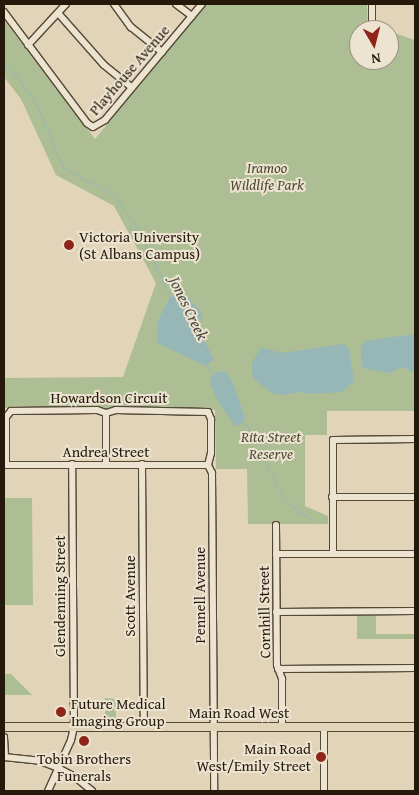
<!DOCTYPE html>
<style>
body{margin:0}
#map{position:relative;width:419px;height:795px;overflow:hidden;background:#e2d4b8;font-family:"Gentium Book Plus",serif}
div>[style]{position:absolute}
.green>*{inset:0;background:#adbe94}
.water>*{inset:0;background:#96b7b6}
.stream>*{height:1px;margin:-0.5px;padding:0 0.5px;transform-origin:0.5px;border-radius:0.5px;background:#96b7b6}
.roads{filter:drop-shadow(1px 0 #544836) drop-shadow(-1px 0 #544836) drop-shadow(0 1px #544836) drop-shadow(0 -1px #544836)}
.minor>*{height:6px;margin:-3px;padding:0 3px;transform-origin:3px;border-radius:3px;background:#ece3d1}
.major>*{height:8px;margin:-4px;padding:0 4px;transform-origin:4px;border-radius:4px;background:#e2d4b8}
.dots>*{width:14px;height:14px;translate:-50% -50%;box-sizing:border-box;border:2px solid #ece3d1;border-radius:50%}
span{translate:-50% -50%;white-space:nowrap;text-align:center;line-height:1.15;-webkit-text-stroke:4px #ece3d1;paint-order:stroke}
.street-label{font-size:15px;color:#25190b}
.park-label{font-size:15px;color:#4e4b34;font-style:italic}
.poi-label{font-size:15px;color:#25190b}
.left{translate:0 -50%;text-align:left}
.right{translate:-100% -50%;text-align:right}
.water-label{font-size:16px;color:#47483e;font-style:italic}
.frame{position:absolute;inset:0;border:5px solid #25190b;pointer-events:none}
.north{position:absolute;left:349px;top:20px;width:50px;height:50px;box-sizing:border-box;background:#ece3d1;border:1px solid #9c9282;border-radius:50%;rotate:172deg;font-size:14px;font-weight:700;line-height:20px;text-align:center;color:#25190b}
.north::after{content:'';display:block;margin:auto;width:18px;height:22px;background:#8f2418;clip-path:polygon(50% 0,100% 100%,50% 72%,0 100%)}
</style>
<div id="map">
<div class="green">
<div style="clip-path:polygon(206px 4px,367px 4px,368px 30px,359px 30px,359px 60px,389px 60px,389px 34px,397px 34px,415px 40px,415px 411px,327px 411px,327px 435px,305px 435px,305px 506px,328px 516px,328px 524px,248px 524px,247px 469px,216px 469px,215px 410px,4px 408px,4px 378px,123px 377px,156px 283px,114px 206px,56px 175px,21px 99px,4px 77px,4px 20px,95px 139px)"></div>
<div style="clip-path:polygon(4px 498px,32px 498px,33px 605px,4px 605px)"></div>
<div style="clip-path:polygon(357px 616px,376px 616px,376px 634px,415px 634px,415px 639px,357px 639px)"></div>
<div style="clip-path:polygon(4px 674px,11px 674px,32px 695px,4px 695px)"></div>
<div style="clip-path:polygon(105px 698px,116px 699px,116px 721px,105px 721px)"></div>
</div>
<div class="water">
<div style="clip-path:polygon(184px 293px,203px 314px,199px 323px,202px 337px,214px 359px,206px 366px,157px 343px,158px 320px,170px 297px)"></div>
<div style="clip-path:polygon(415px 334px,415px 373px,403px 367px,389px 373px,362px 368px,361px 347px,365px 341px)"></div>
<div style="clip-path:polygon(343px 344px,349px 348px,354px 381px,342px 392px,312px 394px,300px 392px,281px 395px,272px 393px,254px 379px,252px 373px,252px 363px,261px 347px,281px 353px)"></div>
<div style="clip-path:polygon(225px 371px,232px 381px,245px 417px,241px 424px,235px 426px,219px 403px,210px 384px,211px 377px,217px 372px)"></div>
</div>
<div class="stream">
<div style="left:4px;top:63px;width:18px;rotate:47deg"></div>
<div style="left:16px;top:76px;width:38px;rotate:55deg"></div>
<div style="left:38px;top:107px;width:54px;rotate:68.2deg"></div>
<div style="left:58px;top:157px;width:14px;rotate:60deg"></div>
<div style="left:65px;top:169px;width:53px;rotate:28deg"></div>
<div style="left:112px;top:194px;width:16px;rotate:52deg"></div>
<div style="left:122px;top:207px;width:26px;rotate:54deg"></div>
<div style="left:137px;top:228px;width:78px;rotate:64.1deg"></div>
<div style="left:207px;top:365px;width:12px;rotate:59deg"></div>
<div style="left:243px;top:420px;width:30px;rotate:56deg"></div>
<div style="left:260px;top:445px;width:18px;rotate:74deg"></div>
<div style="left:265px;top:462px;width:39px;rotate:63deg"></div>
<div style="left:283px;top:497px;width:18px;rotate:45deg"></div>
<div style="left:296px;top:510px;width:23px;rotate:29deg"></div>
</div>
<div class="roads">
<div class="minor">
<div style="left:114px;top:4px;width:29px;rotate:54deg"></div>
<div style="left:131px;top:27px;width:40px;rotate:39deg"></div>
<div style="left:176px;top:4px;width:20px;rotate:37deg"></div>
<div style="left:372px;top:4px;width:21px;rotate:90deg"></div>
<div style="left:4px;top:12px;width:139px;rotate:53.2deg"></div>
<div style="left:87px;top:123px;width:7px;rotate:34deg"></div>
<div style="left:93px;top:127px;width:14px;rotate:-30deg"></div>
<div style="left:105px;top:120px;width:151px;rotate:-50.1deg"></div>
<div style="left:58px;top:13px;width:69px;rotate:48.5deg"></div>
<div style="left:104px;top:65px;width:36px;rotate:39deg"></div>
<div style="left:28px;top:45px;width:56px;rotate:-47.2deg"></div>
<div style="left:106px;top:413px;width:51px;rotate:90deg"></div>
<div style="left:142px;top:464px;width:263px;rotate:89.6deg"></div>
<div style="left:4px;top:465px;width:204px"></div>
<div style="left:6px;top:465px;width:48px;rotate:-90deg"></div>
<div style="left:6px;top:417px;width:8px;rotate:-50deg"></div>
<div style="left:11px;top:411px;width:86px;rotate:-0.7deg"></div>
<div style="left:97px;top:410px;width:9px;rotate:18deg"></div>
<div style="left:106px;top:413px;width:10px;rotate:-17deg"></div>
<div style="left:116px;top:410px;width:92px;rotate:1.2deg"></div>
<div style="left:208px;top:412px;width:8px;rotate:67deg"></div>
<div style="left:211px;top:419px;width:34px;rotate:90deg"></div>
<div style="left:211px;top:453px;width:12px;rotate:104deg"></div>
<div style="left:208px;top:465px;width:9px;rotate:63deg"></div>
<div style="left:212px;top:473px;width:318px;rotate:89.6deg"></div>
<div style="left:332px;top:497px;width:83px"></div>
<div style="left:276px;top:525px;width:140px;rotate:89.6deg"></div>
<div style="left:277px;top:665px;width:15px;rotate:70deg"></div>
<div style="left:282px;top:679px;width:48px;rotate:90deg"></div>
<div style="left:333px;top:553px;width:113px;rotate:-90deg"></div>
<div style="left:333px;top:440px;width:82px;rotate:-0.7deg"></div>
<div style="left:276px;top:554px;width:139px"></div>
<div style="left:276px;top:612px;width:139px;rotate:-0.4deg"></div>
<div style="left:278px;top:669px;width:137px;rotate:-0.4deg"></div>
<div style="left:4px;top:737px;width:20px;rotate:87deg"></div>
<div style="left:4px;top:757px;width:36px;rotate:6deg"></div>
<div style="left:40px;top:761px;width:19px;rotate:21deg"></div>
<div style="left:58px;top:768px;width:19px;rotate:28deg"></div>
<div style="left:75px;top:777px;width:22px;rotate:39deg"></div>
<div style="left:48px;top:791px;width:56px;rotate:-65.7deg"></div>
<div style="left:71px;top:740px;width:13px;rotate:-77deg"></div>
<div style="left:74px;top:727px;width:263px;rotate:-90.4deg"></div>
<div style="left:324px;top:791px;width:64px;rotate:-90deg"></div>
</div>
<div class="major">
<div style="left:4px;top:727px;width:411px"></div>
</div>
</div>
<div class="dots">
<div style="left:69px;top:245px;background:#8f2418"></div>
<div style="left:61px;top:712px;background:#8f2418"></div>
<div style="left:84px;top:741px;background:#8f2418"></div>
<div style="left:321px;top:757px;background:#8f2418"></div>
</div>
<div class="street-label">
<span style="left:129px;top:70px;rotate:-49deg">Playhouse Avenue</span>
<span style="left:109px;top:398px">Howardson Circuit</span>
<span style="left:106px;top:452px">Andrea Street</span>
<span style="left:200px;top:595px;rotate:-90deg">Pennell Avenue</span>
<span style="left:60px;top:596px;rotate:-90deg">Glendenning Street</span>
<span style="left:130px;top:596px;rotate:-90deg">Scott Avenue</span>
<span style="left:264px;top:612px;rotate:-91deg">Cornhill Street</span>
<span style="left:239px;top:713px">Main Road West</span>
</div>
<div class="park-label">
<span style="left:267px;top:176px">Iramoo<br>Wildlife Park</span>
<span style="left:271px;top:445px">Rita Street<br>Reserve</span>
</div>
<div class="poi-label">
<span class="left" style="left:79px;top:245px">Victoria University<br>(St Albans Campus)</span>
<span class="left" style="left:71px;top:712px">Future Medical<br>Imaging Group</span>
<span class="right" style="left:311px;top:757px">Main Road<br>West/Emily Street</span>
<span style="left:84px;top:767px">Tobin Brothers<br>Funerals</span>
</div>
<div class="water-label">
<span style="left:189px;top:308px;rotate:64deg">Jones Creek</span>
</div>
<div class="frame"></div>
<div class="north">N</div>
</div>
